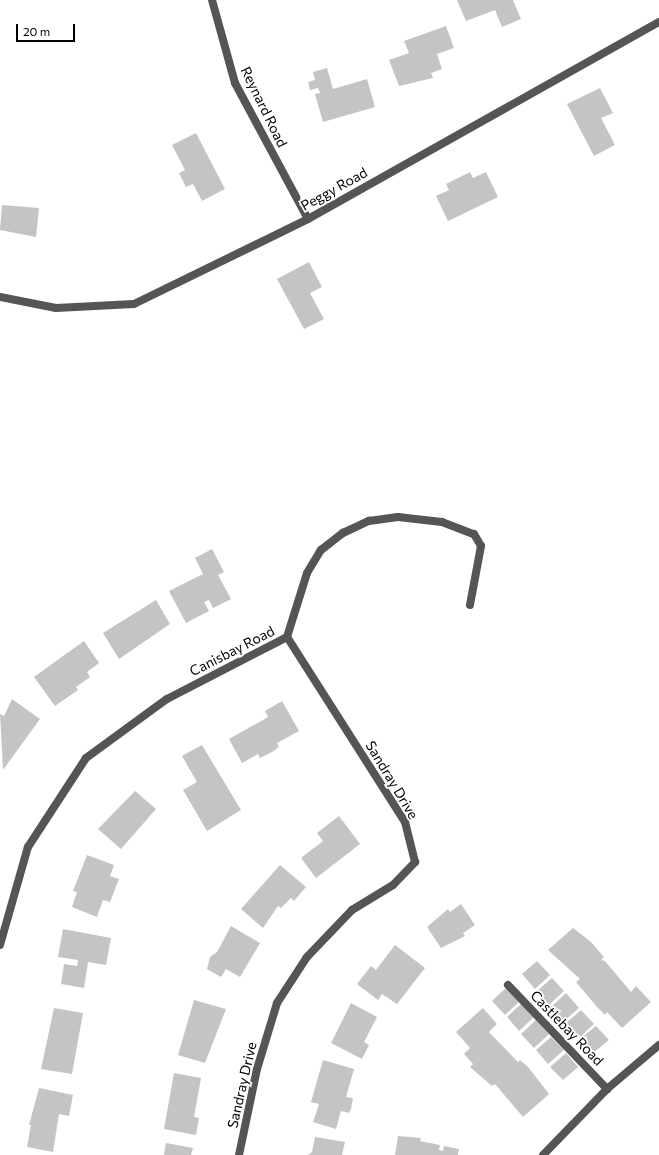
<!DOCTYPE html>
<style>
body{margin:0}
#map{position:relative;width:659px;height:1155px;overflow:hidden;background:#fff;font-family:Commissioner,sans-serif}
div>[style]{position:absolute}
.building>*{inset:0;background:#c4c4c4}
.minor>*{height:8px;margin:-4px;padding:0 4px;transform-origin:4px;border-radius:4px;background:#555}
span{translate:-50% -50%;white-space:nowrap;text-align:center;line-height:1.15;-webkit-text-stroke:3.5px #fff;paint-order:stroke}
.street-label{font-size:14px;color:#000}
.scale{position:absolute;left:16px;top:24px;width:59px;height:18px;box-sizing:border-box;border:2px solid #000;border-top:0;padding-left:5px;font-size:12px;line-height:14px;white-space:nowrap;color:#000;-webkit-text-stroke:3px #fff;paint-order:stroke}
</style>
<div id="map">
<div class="building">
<div style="clip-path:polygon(457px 0,513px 0,521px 19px,502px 27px,495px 10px,466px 21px)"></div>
<div style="clip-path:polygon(446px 26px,454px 48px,437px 54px,442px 69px,431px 73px,433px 78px,399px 86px,389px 60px,409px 53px,404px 41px)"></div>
<div style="clip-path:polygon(327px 68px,333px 89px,367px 79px,375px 107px,323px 122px,315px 94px,320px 93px,318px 88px,310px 90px,308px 82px,315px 80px,313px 72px)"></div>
<div style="clip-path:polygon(600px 88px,613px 113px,601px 118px,615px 145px,594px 156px,567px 104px)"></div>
<div style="clip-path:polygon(196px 133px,225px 189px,202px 201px,193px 184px,186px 187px,179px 173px,185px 170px,172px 145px)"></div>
<div style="clip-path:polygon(470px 172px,473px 178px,486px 172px,498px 197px,448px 221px,436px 196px,449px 190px,446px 184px)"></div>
<div style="clip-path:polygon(2px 205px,39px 208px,36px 237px,0 230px)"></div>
<div style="clip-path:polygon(309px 262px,322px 287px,310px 293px,324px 319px,304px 329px,277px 279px)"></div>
<div style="clip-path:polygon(212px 549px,224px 572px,218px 575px,231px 599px,213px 608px,209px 600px,204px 602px,209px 611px,186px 623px,169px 591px,203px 574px,195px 558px)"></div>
<div style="clip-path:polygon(156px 600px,170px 624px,119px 659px,103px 633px)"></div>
<div style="clip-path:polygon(84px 641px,99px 663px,87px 672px,90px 677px,76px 687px,78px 690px,55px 706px,34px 677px)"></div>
<div style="clip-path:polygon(12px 699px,40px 719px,3px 770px,0 714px,4px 716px)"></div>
<div style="clip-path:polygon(282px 701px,299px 731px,277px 743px,279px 747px,272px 752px,260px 758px,258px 754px,242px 763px,229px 739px,268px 717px,265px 711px)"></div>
<div style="clip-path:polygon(202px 745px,241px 810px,207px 831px,183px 790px,197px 782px,182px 756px)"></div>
<div style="clip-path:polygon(135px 791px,156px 809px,121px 849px,98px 829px)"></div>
<div style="clip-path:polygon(339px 816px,360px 844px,316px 878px,301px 858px,323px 841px,317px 833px)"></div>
<div style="clip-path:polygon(87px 855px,114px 865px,110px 876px,119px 879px,110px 902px,103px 900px,97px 917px,72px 907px,77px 892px,73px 891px)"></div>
<div style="clip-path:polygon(280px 865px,306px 887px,294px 901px,291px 898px,281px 908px,278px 906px,263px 928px,241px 909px)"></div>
<div style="clip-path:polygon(461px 904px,475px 925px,463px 933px,465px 936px,441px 948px,427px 927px,448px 909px,450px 912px)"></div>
<div style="clip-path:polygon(231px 926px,260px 943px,240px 977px,226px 969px,221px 977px,207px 969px,210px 957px,217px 952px)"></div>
<div style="clip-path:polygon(573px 928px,591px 942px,604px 957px,601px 960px,605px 961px,631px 992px,636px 986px,651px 1002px,622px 1028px,607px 1012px,605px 1015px,597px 1007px,576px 982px,580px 979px,548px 950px)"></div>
<div style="clip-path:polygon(63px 929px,111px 938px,106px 965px,88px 962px,84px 988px,61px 984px,64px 964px,77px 966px,78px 960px,58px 957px)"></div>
<div style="clip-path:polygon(395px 945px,425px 968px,397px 1004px,382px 994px,378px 1000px,357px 984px,371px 966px,376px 970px)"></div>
<div style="clip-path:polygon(537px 961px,550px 975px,535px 989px,522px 974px)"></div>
<div style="clip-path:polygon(552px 978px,564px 991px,549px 1005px,537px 991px)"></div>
<div style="clip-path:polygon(507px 987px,520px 1001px,505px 1015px,492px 1001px)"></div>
<div style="clip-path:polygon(566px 993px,579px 1008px,564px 1021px,551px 1007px)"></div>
<div style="clip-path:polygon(194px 1000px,226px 1009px,205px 1063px,178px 1055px)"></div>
<div style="clip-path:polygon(351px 1003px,377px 1017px,364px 1042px,369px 1045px,362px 1059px,331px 1043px)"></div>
<div style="clip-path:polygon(522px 1003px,534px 1017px,519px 1031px,507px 1017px)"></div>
<div style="clip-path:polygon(54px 1008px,83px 1013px,72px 1074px,41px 1069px)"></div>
<div style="clip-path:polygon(483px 1008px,497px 1024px,489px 1032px,518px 1062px,520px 1060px,528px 1067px,549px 1094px,523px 1117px,495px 1084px,492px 1086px,470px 1067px,473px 1064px,464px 1054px,470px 1048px,456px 1032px)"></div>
<div style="clip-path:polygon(581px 1010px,594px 1024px,579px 1038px,566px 1023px)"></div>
<div style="clip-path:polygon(536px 1020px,549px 1034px,534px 1048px,521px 1034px)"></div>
<div style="clip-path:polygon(596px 1026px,609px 1040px,593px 1053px,580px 1039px)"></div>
<div style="clip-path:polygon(551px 1037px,564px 1050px,548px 1064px,536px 1050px)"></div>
<div style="clip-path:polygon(566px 1053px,578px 1067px,563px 1080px,550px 1067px)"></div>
<div style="clip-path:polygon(323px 1060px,354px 1069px,346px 1097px,353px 1098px,351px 1109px,349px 1113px,341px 1111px,336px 1129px,313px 1122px,319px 1104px,311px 1102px)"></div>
<div style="clip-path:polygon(174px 1073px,201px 1078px,194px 1117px,199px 1118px,196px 1135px,164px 1129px)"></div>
<div style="clip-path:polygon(39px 1088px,73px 1095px,69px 1116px,59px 1114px,53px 1152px,27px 1147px,31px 1125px,29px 1125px)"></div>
<div style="clip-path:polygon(398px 1136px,421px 1138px,420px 1141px,440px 1145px,439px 1150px,443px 1151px,444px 1146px,459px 1149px,458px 1155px,395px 1155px)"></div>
<div style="clip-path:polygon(315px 1137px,345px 1142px,342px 1155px,308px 1155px,312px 1152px)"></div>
<div style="clip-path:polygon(166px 1143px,193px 1148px,191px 1155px,164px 1155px)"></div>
</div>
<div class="minor">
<div style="left:212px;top:0;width:86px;rotate:74.5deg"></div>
<div style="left:235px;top:83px;width:154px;rotate:61.8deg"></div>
<div style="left:0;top:297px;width:57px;rotate:11.1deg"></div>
<div style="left:56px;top:308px;width:78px;rotate:-2.9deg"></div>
<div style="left:134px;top:304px;width:194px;rotate:-26deg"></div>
<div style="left:308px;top:219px;width:403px;rotate:-29.3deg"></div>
<div style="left:0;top:945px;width:102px;rotate:-74.1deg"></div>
<div style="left:28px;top:847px;width:106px;rotate:-56.9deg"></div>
<div style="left:86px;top:758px;width:100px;rotate:-36.1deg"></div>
<div style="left:167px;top:699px;width:135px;rotate:-27.3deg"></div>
<div style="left:287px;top:637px;width:67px;rotate:-72.6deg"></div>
<div style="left:307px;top:573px;width:27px;rotate:-59deg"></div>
<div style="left:321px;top:550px;width:28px;rotate:-38deg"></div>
<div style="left:343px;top:533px;width:29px;rotate:-25deg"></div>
<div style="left:369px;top:521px;width:29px;rotate:-8deg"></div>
<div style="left:398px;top:517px;width:44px;rotate:6.5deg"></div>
<div style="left:442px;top:522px;width:34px;rotate:21deg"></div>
<div style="left:474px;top:534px;width:14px;rotate:60deg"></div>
<div style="left:481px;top:546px;width:60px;rotate:100.6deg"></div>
<div style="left:508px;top:985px;width:144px;rotate:46.4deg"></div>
<div style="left:239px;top:1155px;width:88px;rotate:-78.2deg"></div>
<div style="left:257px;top:1069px;width:69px;rotate:-73.1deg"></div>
<div style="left:277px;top:1003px;width:55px;rotate:-56.9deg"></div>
<div style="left:307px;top:957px;width:65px;rotate:-46.2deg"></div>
<div style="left:352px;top:910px;width:48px;rotate:-31.4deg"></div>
<div style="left:393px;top:885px;width:32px;rotate:-46deg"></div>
<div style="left:415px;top:862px;width:41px;rotate:-104deg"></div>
<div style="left:405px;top:822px;width:219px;rotate:-122.5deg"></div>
<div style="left:543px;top:1155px;width:92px;rotate:-45.9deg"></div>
<div style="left:607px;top:1089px;width:68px;rotate:-40.2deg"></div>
</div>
<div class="street-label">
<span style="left:264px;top:107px;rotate:64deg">Reynard Road</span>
<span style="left:334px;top:189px;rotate:-29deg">Peggy Road</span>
<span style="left:232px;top:651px;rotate:-27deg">Canisbay Road</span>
<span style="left:392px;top:780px;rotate:59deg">Sandray Drive</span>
<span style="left:567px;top:1028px;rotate:46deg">Castlebay Road</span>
<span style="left:242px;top:1085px;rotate:-77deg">Sandray Drive</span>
</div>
<div class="scale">20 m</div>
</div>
